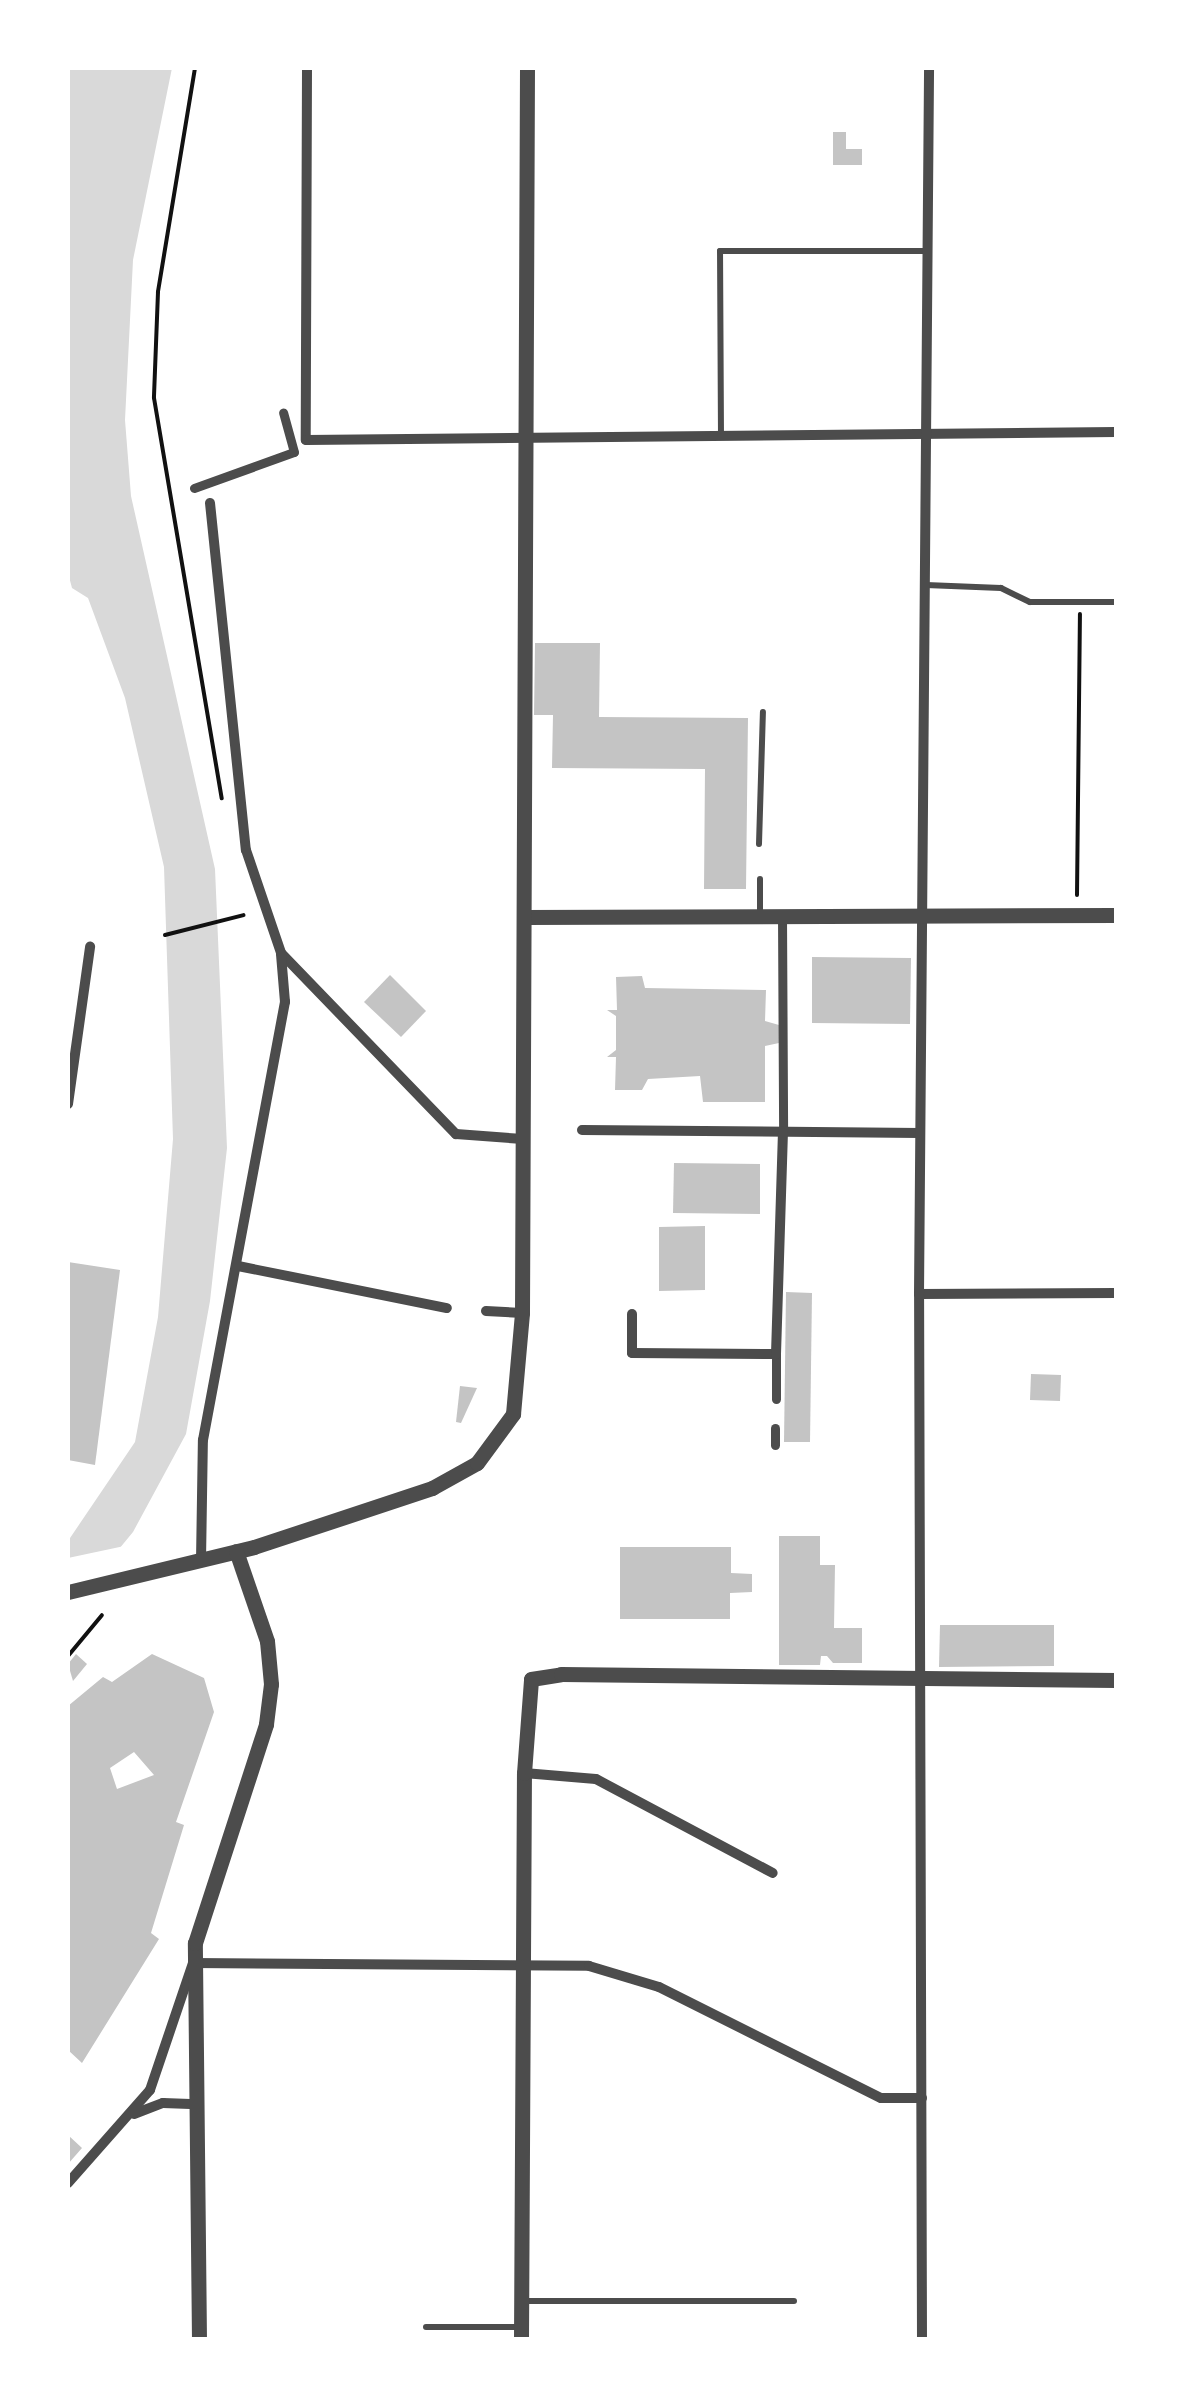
<!DOCTYPE html>
<style>
body{margin:0}
#map{position:relative;width:1184px;height:2407px;overflow:hidden;background:#fff;font-family:"Noto Sans",sans-serif}
div>[style]{position:absolute}
.water>*{inset:0;background:#d9d9d9}
.pier>*{inset:0;background:#fff}
.building>*{inset:0;background:#c4c4c4}
.path>*{height:4px;margin:-2px;padding:0 2px;transform-origin:2px;border-radius:2px;background:#111}
.service>*{height:6px;margin:-3px;padding:0 3px;transform-origin:3px;border-radius:3px;background:#4c4c4c}
.pedestrian>*{height:9px;margin:-4.5px;padding:0 4.5px;transform-origin:4.5px;border-radius:4.5px;background:#4c4c4c}
.minor>*{height:10px;margin:-5px;padding:0 5px;transform-origin:5px;border-radius:5px;background:#4c4c4c}
.tertiary>*{height:15px;margin:-7.5px;padding:0 7.5px;transform-origin:7.5px;border-radius:7.5px;background:#4c4c4c}
span{translate:-50% -50%;white-space:nowrap;text-align:center;line-height:1.15;-webkit-text-stroke:9px #fff;paint-order:stroke}
.frame{position:absolute;inset:0;border:70px solid #fff;pointer-events:none}
</style>
<div id="map">
<div class="water">
<div style="clip-path:polygon(68px 68px,172px 68px,133px 260px,125px 420px,131px 496px,215px 869px,227px 1148px,210px 1301px,186px 1434px,133px 1532px,68px 1611px,68px 1541px,135px 1442px,158px 1317px,173px 1139px,164px 867px,125px 698px,88px 598px,72px 588px,68px 573px)"></div>
</div>
<div class="pier">
<div style="clip-path:polygon(129px 1545px,71px 1615px,68px 1616px,68px 1558px)"></div>
</div>
<div class="building">
<div style="clip-path:polygon(833px 132px,846px 132px,846px 149px,862px 149px,862px 165px,833px 165px)"></div>
<div style="clip-path:polygon(535px 643px,600px 643px,599px 717px,748px 718px,746px 889px,704px 889px,705px 769px,552px 768px,553px 715px,534px 715px)"></div>
<div style="clip-path:polygon(812px 957px,911px 958px,910px 1024px,812px 1023px)"></div>
<div style="clip-path:polygon(390px 975px,426px 1011px,401px 1037px,364px 1002px)"></div>
<div style="clip-path:polygon(642px 976px,645px 988px,766px 990px,765px 1021px,779px 1025px,779px 1043px,765px 1046px,765px 1102px,703px 1102px,700px 1076px,648px 1079px,642px 1090px,615px 1090px,616px 1057px,607px 1057px,616px 1050px,616px 1016px,607px 1010px,617px 1010px,616px 977px)"></div>
<div style="clip-path:polygon(674px 1163px,760px 1164px,760px 1214px,673px 1213px)"></div>
<div style="clip-path:polygon(705px 1226px,705px 1290px,659px 1291px,659px 1227px)"></div>
<div style="clip-path:polygon(68px 1262px,120px 1270px,95px 1465px,68px 1460px)"></div>
<div style="clip-path:polygon(786px 1292px,812px 1293px,810px 1442px,784px 1442px)"></div>
<div style="clip-path:polygon(1031px 1374px,1061px 1375px,1060px 1401px,1030px 1400px)"></div>
<div style="clip-path:polygon(460px 1386px,477px 1388px,461px 1423px,456px 1422px)"></div>
<div style="clip-path:polygon(779px 1536px,820px 1536px,820px 1565px,835px 1565px,834px 1628px,862px 1628px,862px 1663px,833px 1663px,827px 1656px,821px 1656px,820px 1665px,779px 1665px)"></div>
<div style="clip-path:polygon(620px 1547px,731px 1547px,731px 1573px,752px 1574px,752px 1592px,730px 1593px,730px 1619px,620px 1619px)"></div>
<div style="clip-path:polygon(940px 1625px,1054px 1625px,1054px 1666px,939px 1667px)"></div>
<div style="clip-path:polygon(76px 1654px,87px 1664px,73px 1681px,68px 1664px)"></div>
<div style="clip-path:polygon(evenodd,152px 1654px,204px 1678px,214px 1712px,176px 1822px,184px 1825px,151px 1933px,159px 1939px,82px 2063px,68px 2050px,68px 1706px,103px 1677px,112px 1682px,152px 1654px,134px 1752px,154px 1775px,117px 1789px,110px 1768px,134px 1752px)"></div>
<div style="clip-path:polygon(68px 2135px,82px 2148px,68px 2164px)"></div>
</div>
<div class="path">
<div style="left:195px;top:68px;width:227px;rotate:99.4deg"></div>
<div style="left:158px;top:292px;width:106px;rotate:92.2deg"></div>
<div style="left:154px;top:398px;width:406px;rotate:80.4deg"></div>
<div style="left:1077px;top:895px;width:281px;rotate:-89.4deg"></div>
<div style="left:165px;top:935px;width:81px;rotate:-14.2deg"></div>
<div style="left:68px;top:1656px;width:53px;rotate:-50.3deg"></div>
</div>
<div class="service">
<div style="left:721px;top:437px;width:186px;rotate:-90.3deg"></div>
<div style="left:720px;top:251px;width:207px"></div>
<div style="left:926px;top:585px;width:75px;rotate:2.3deg"></div>
<div style="left:1001px;top:588px;width:32px;rotate:26deg"></div>
<div style="left:1030px;top:602px;width:86px"></div>
<div style="left:759px;top:844px;width:132px;rotate:-88.3deg"></div>
<div style="left:760px;top:879px;width:34px;rotate:90deg"></div>
<div style="left:523px;top:2301px;width:271px"></div>
<div style="left:426px;top:2327px;width:94px"></div>
</div>
<div class="pedestrian">
<div style="left:194px;top:488px;width:106px;rotate:-19.8deg"></div>
<div style="left:294px;top:452px;width:41px;rotate:-105.4deg"></div>
<div style="left:782px;top:915px;width:218px;rotate:89.7deg"></div>
<div style="left:776px;top:1399px;width:45px;rotate:-90deg"></div>
<div style="left:775px;top:1445px;width:17px;rotate:-90deg"></div>
</div>
<div class="minor">
<div style="left:307px;top:68px;width:372px;rotate:90.2deg"></div>
<div style="left:306px;top:440px;width:810px;rotate:-0.57deg"></div>
<div style="left:210px;top:503px;width:349px;rotate:84.1deg"></div>
<div style="left:246px;top:850px;width:109px;rotate:71.2deg"></div>
<div style="left:281px;top:953px;width:252px;rotate:46deg"></div>
<div style="left:456px;top:1134px;width:67px;rotate:4.3deg"></div>
<div style="left:68px;top:1104px;width:159px;rotate:-82deg"></div>
<div style="left:582px;top:1130px;width:338px;rotate:0.5deg"></div>
<div style="left:238px;top:1266px;width:213px;rotate:11.4deg"></div>
<div style="left:919px;top:1294px;width:197px;rotate:-0.3deg"></div>
<div style="left:486px;top:1311px;width:36px;rotate:3deg"></div>
<div style="left:632px;top:1314px;width:39px;rotate:90deg"></div>
<div style="left:632px;top:1353px;width:144px;rotate:0.4deg"></div>
<div style="left:776px;top:1354px;width:221px;rotate:-88.2deg"></div>
<div style="left:201px;top:1561px;width:121px;rotate:-89.1deg"></div>
<div style="left:203px;top:1440px;width:446px;rotate:-79.4deg"></div>
<div style="left:285px;top:1002px;width:48px;rotate:-94.8deg"></div>
<div style="left:524px;top:1773px;width:72px;rotate:4.8deg"></div>
<div style="left:596px;top:1779px;width:200px;rotate:28deg"></div>
<div style="left:134px;top:2114px;width:31px;rotate:-21deg"></div>
<div style="left:163px;top:2103px;width:34px;rotate:2deg"></div>
<div style="left:68px;top:2183px;width:124px;rotate:-48.6deg"></div>
<div style="left:150px;top:2090px;width:134px;rotate:-71.3deg"></div>
<div style="left:193px;top:1963px;width:396px;rotate:0.4deg"></div>
<div style="left:589px;top:1966px;width:73px;rotate:16.7deg"></div>
<div style="left:659px;top:1987px;width:248px;rotate:26.6deg"></div>
<div style="left:881px;top:2098px;width:41px"></div>
<div style="left:922px;top:2340px;width:1046px;rotate:-90.16deg"></div>
<div style="left:919px;top:1294px;width:1226px;rotate:-89.53deg"></div>
</div>
<div class="tertiary">
<div style="left:524px;top:917px;width:592px;rotate:-0.19deg"></div>
<div style="left:68px;top:1592px;width:191px;rotate:-13.6deg"></div>
<div style="left:254px;top:1547px;width:188px;rotate:-18.3deg"></div>
<div style="left:432px;top:1488px;width:51px;rotate:-29.1deg"></div>
<div style="left:477px;top:1463px;width:61px;rotate:-53.7deg"></div>
<div style="left:513px;top:1414px;width:101px;rotate:-84.9deg"></div>
<div style="left:522px;top:1313px;width:1245px;rotate:-89.77deg"></div>
<div style="left:199px;top:2340px;width:397px;rotate:-90.6deg"></div>
<div style="left:195px;top:1943px;width:230px;rotate:-72deg"></div>
<div style="left:266px;top:1724px;width:40px;rotate:-82.9deg"></div>
<div style="left:271px;top:1684px;width:43px;rotate:-95.3deg"></div>
<div style="left:267px;top:1641px;width:95px;rotate:-109deg"></div>
<div style="left:521px;top:2340px;width:567px;rotate:-89.7deg"></div>
<div style="left:524px;top:1773px;width:94px;rotate:-85.7deg"></div>
<div style="left:531px;top:1679px;width:30px;rotate:-9deg"></div>
<div style="left:561px;top:1674px;width:555px;rotate:0.62deg"></div>
</div>
<div class="frame"></div>
</div>
